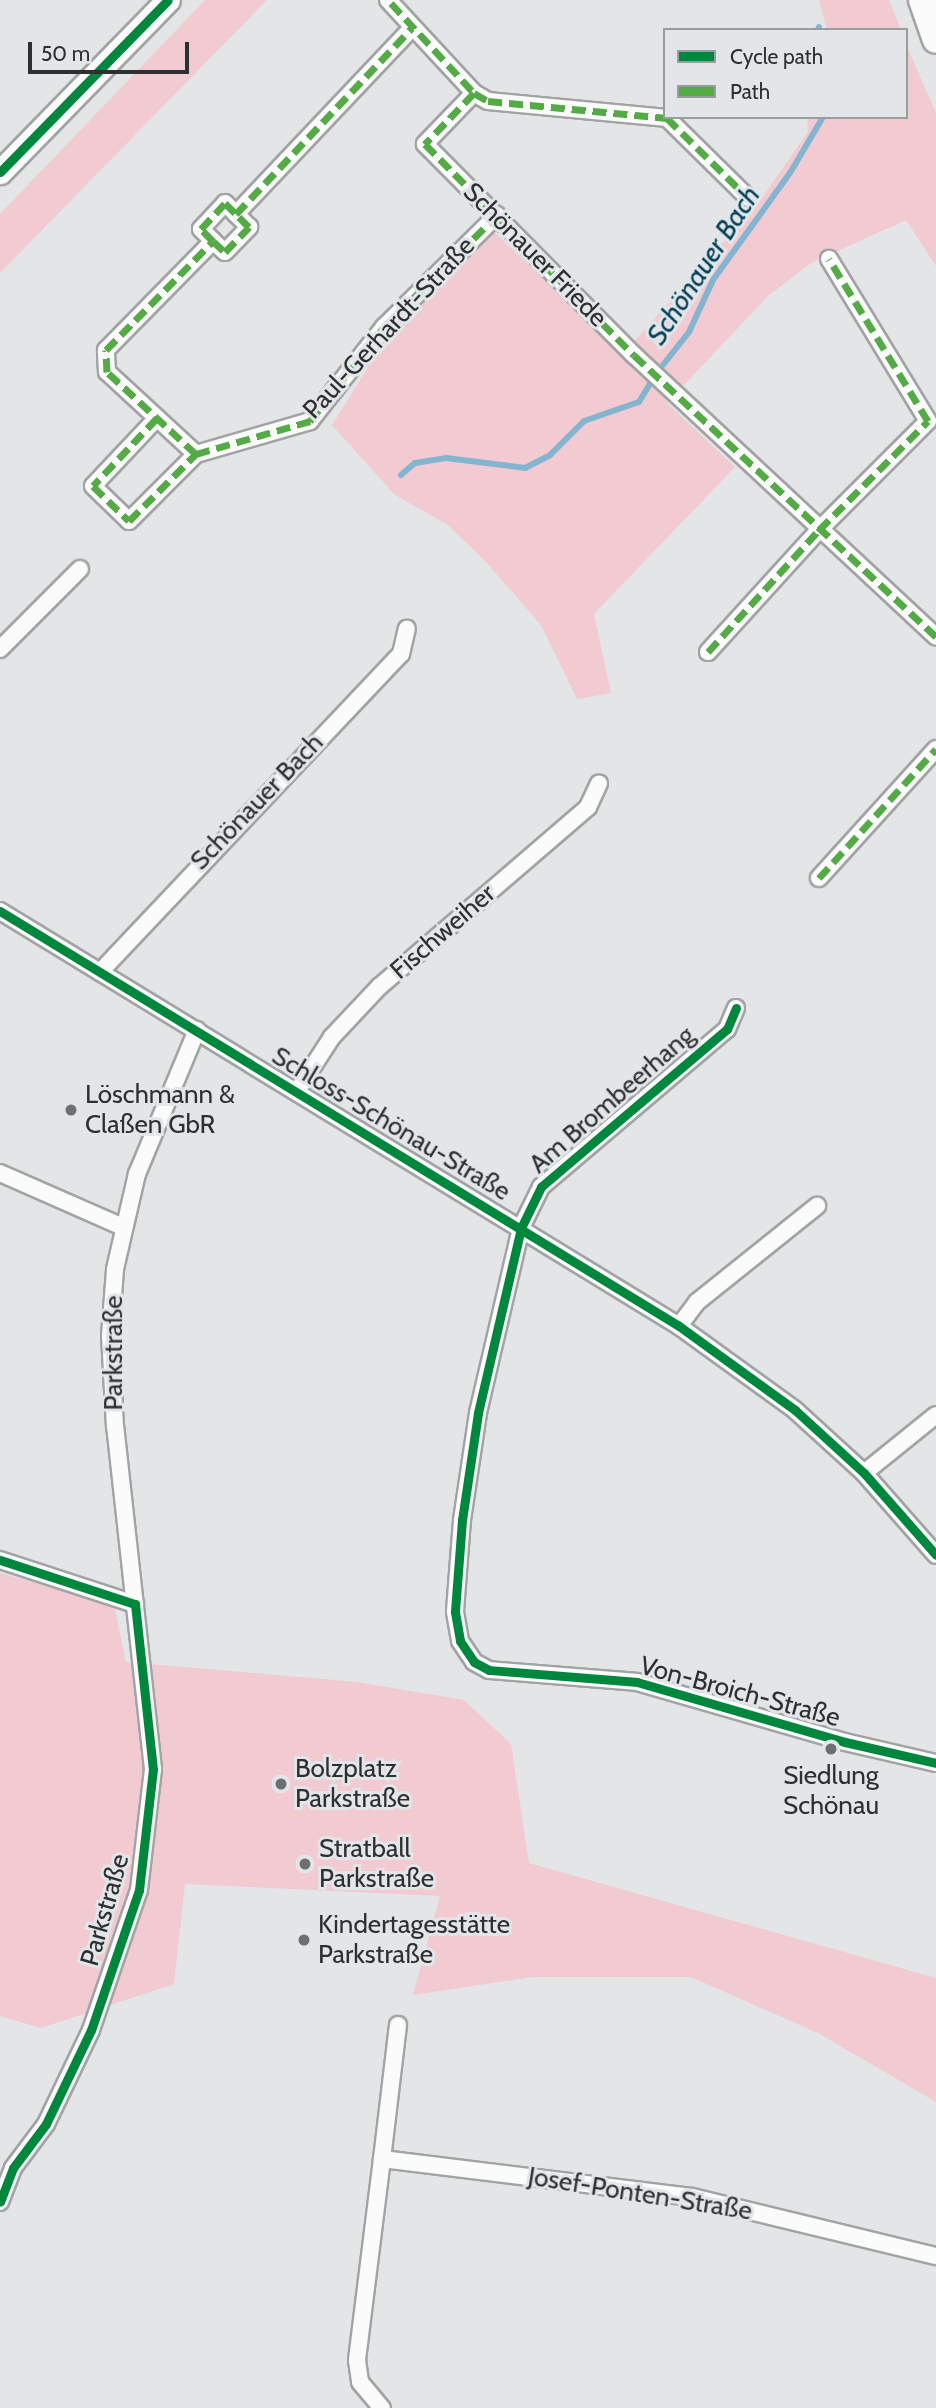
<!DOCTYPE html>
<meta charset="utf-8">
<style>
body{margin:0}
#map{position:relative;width:936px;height:2408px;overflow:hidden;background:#e3e5e7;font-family:Cabin,sans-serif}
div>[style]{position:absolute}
.green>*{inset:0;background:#f1cad2}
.stream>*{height:6px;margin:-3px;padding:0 3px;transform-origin:3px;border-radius:3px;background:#84b5d0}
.roads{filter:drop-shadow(2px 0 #a2a4a4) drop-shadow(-2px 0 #a2a4a4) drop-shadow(0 2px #a2a4a4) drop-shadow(0 -2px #a2a4a4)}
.minor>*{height:16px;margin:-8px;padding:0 8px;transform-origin:8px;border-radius:8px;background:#fbfbfb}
.secondary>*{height:23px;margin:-11.5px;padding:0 11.5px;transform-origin:11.5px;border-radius:11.5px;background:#fbfbfb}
.primary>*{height:26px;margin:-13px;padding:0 13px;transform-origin:13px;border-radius:13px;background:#fbfbfb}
.quiet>*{height:7px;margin-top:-3.5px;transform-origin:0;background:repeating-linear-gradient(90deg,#54ab45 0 14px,transparent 0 21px)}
.cycleway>*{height:9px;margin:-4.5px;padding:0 4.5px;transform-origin:4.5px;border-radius:4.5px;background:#00873e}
.dots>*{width:19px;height:19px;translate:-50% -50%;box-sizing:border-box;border:4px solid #e2e6e8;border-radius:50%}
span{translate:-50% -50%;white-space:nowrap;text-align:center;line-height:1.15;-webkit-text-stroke:6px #e2e6e8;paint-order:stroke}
.street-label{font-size:26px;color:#2d2f30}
.poi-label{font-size:26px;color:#2d2f30}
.left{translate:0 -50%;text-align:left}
.water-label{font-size:28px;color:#014059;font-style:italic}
.legend{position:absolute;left:663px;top:28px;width:245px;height:91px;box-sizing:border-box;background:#e2e6e8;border:2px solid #9a9d9e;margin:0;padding:9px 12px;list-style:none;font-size:21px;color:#2d2f30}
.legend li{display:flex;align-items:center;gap:14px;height:35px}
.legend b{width:35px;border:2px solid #9a9d9e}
.scale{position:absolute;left:28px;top:42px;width:161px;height:32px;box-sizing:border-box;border:4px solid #2d2f30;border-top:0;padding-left:9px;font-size:21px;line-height:24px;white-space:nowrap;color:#2d2f30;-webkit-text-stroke:5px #e2e6e8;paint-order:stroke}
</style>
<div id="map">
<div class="green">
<div style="clip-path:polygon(205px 0,267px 0,0 273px,0 214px)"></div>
<div style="clip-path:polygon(819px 0,889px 0,901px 30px,827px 30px)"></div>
<div style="clip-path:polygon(906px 44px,936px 113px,936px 266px,906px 220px,811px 263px,768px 296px,667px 403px,735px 467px,594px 614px,611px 693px,577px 699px,541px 625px,487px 563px,448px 525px,395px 495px,332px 425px,380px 348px,493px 231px,623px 354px,759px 202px,808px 132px,807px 117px,906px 117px)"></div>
<div style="clip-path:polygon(0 1573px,114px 1605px,126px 1662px,357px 1682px,464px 1700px,511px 1744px,529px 1863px,936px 1978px,936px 2102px,818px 2033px,691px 1977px,532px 1977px,413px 1995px,440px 1896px,185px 1884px,174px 1984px,41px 2028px,0 2016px)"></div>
</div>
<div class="stream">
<div style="left:818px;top:30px;width:3px;rotate:-72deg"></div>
<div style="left:663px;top:365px;width:42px;rotate:-51.8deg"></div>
<div style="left:689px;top:332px;width:57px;rotate:-65.2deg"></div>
<div style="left:713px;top:280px;width:132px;rotate:-54.3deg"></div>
<div style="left:790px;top:173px;width:65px;rotate:-59.5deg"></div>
<div style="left:401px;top:475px;width:18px;rotate:-41deg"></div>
<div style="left:415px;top:463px;width:31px;rotate:-9deg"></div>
<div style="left:446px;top:458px;width:80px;rotate:7.2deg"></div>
<div style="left:525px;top:468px;width:28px;rotate:-27deg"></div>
<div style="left:550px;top:455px;width:48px;rotate:-45deg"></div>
<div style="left:584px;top:421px;width:58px;rotate:-19.1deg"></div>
<div style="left:639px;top:402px;width:21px;rotate:-59deg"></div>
</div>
<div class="roads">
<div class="minor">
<div style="left:388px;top:0;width:127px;rotate:47.2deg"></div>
<div style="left:474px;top:93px;width:16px;rotate:30deg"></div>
<div style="left:488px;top:101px;width:180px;rotate:5.4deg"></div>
<div style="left:667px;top:118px;width:114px;rotate:44.6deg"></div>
<div style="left:474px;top:93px;width:71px;rotate:133.9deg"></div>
<div style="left:425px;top:144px;width:297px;rotate:45.3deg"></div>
<div style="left:634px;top:355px;width:413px;rotate:43deg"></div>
<div style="left:213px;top:241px;width:17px;rotate:-135deg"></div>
<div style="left:201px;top:229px;width:35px;rotate:-47deg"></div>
<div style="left:225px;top:203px;width:16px;rotate:45deg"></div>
<div style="left:236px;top:214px;width:256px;rotate:-46.6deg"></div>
<div style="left:157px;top:418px;width:93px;rotate:133.3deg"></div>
<div style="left:93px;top:486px;width:50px;rotate:44.2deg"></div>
<div style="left:129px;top:521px;width:95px;rotate:-45deg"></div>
<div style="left:196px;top:454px;width:119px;rotate:-16.1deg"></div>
<div style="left:310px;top:421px;width:120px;rotate:-51.8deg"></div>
<div style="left:384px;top:327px;width:159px;rotate:-44.7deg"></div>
<div style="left:196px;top:454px;width:121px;rotate:-137.3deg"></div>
<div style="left:107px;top:372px;width:22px;rotate:-93deg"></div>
<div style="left:106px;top:350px;width:153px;rotate:-45.5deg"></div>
<div style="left:213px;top:241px;width:16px;rotate:43deg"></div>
<div style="left:225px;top:252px;width:35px;rotate:-46deg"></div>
<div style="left:249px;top:227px;width:18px;rotate:-135deg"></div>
<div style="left:0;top:649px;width:113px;rotate:-45deg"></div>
<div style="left:708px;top:652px;width:165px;rotate:-47.7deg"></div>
<div style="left:819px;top:530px;width:154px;rotate:-45deg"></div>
<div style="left:928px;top:421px;width:190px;rotate:-121.4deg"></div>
<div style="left:819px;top:878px;width:174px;rotate:-47.8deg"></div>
<div style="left:0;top:911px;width:796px;rotate:31.43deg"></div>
<div style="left:679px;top:1326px;width:143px;rotate:35.9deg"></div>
<div style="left:795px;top:1410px;width:93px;rotate:42.4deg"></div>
<div style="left:864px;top:1473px;width:109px;rotate:48.7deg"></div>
<div style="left:100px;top:972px;width:438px;rotate:-46.6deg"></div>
<div style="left:401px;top:654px;width:26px;rotate:-77deg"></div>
<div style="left:736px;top:1008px;width:23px;rotate:113deg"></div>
<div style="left:727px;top:1029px;width:244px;rotate:139.7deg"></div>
<div style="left:541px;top:1187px;width:46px;rotate:116deg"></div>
<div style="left:521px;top:1228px;width:190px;rotate:103.1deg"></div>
<div style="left:478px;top:1413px;width:108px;rotate:98.5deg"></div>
<div style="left:462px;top:1520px;width:92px;rotate:94.4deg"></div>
<div style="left:455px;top:1612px;width:29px;rotate:80deg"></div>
<div style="left:460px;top:1641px;width:25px;rotate:56deg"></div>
<div style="left:474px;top:1662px;width:17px;rotate:28deg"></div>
<div style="left:489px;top:1670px;width:148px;rotate:4.6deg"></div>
<div style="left:637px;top:1682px;width:216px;rotate:16.1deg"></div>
<div style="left:845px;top:1742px;width:93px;rotate:13deg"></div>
<div style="left:297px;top:1091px;width:64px;rotate:-57.1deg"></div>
<div style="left:332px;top:1037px;width:69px;rotate:-46.8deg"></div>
<div style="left:379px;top:987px;width:276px;rotate:-40.7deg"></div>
<div style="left:588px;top:807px;width:26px;rotate:-65deg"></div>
<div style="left:0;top:1173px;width:132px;rotate:23.7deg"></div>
<div style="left:679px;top:1326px;width:30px;rotate:-53deg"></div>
<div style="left:697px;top:1302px;width:154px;rotate:-38.7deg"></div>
<div style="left:864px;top:1473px;width:92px;rotate:-38.9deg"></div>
<div style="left:0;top:1560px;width:142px;rotate:18.1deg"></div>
<div style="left:398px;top:2025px;width:135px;rotate:96.8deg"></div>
<div style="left:382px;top:2159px;width:312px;rotate:7deg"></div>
<div style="left:692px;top:2197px;width:251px;rotate:13.6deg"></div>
<div style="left:382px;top:2159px;width:203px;rotate:97.1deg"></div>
<div style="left:357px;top:2360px;width:22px;rotate:82deg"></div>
<div style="left:360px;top:2382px;width:34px;rotate:50deg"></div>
<div style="left:0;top:2202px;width:36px;rotate:-69deg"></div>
<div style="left:13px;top:2168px;width:55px;rotate:-53.1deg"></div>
<div style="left:46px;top:2124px;width:104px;rotate:-64.4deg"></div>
<div style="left:91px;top:2030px;width:148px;rotate:-71.1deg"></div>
<div style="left:139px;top:1890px;width:122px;rotate:-83.4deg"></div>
<div style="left:153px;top:1769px;width:344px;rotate:-96.3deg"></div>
<div style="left:115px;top:1427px;width:91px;rotate:-93.1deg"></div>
<div style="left:110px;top:1336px;width:67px;rotate:-85.7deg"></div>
<div style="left:115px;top:1269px;width:98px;rotate:-77deg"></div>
<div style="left:137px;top:1174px;width:156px;rotate:-67.4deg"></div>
</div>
<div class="secondary">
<div style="left:0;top:172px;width:240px;rotate:-45.7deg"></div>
</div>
<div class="primary">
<div style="left:922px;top:0;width:42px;rotate:70.7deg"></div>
</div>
</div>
<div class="quiet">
<div style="left:391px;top:3px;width:122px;rotate:47.3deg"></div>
<div style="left:474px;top:93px;width:16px;rotate:30deg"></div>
<div style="left:488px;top:101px;width:180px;rotate:5.4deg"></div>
<div style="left:667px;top:118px;width:114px;rotate:44.6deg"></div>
<div style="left:474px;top:93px;width:71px;rotate:133.9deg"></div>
<div style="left:425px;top:144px;width:297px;rotate:45.3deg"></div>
<div style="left:634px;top:355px;width:413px;rotate:43deg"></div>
<div style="left:213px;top:241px;width:17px;rotate:-135deg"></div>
<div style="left:201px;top:229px;width:35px;rotate:-47deg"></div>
<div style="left:225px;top:203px;width:16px;rotate:45deg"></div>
<div style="left:236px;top:214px;width:256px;rotate:-46.6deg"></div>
<div style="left:157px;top:418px;width:93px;rotate:133.3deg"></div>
<div style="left:93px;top:486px;width:50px;rotate:44.2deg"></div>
<div style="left:129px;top:521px;width:95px;rotate:-45deg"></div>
<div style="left:196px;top:454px;width:119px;rotate:-16.1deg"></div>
<div style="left:310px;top:421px;width:120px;rotate:-51.8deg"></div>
<div style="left:384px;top:327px;width:159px;rotate:-44.7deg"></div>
<div style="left:196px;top:454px;width:121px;rotate:-137.3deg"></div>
<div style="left:107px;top:372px;width:22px;rotate:-93deg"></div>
<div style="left:106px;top:350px;width:153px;rotate:-45.5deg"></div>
<div style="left:213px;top:241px;width:16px;rotate:43deg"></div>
<div style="left:225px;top:252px;width:35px;rotate:-46deg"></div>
<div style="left:249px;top:227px;width:18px;rotate:-135deg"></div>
<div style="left:708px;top:652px;width:165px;rotate:-47.7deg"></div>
<div style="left:819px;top:530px;width:154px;rotate:-45deg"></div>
<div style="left:928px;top:421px;width:190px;rotate:-121.4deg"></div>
<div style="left:819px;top:878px;width:174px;rotate:-47.8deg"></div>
</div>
<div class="cycleway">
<div style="left:0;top:172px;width:240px;rotate:-45.7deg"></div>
<div style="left:0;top:911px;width:796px;rotate:31.43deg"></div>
<div style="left:679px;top:1326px;width:143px;rotate:35.9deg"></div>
<div style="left:795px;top:1410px;width:93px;rotate:42.4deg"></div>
<div style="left:864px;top:1473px;width:109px;rotate:48.7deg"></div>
<div style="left:736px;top:1008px;width:23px;rotate:113deg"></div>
<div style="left:727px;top:1029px;width:244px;rotate:139.7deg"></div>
<div style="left:541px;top:1187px;width:46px;rotate:116deg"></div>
<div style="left:521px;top:1228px;width:190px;rotate:103.1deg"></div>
<div style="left:478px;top:1413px;width:108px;rotate:98.5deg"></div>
<div style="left:462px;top:1520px;width:92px;rotate:94.4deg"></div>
<div style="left:455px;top:1612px;width:29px;rotate:80deg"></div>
<div style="left:460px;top:1641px;width:25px;rotate:56deg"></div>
<div style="left:474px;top:1662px;width:17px;rotate:28deg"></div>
<div style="left:489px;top:1670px;width:148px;rotate:4.6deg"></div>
<div style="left:637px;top:1682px;width:216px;rotate:16.1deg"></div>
<div style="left:845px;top:1742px;width:93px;rotate:13deg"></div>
<div style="left:0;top:1560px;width:142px;rotate:18.1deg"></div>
<div style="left:135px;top:1604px;width:166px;rotate:83.8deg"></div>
<div style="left:153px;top:1769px;width:122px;rotate:96.6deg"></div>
<div style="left:139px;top:1890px;width:148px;rotate:108.9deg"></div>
<div style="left:91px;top:2030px;width:104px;rotate:115.6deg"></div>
<div style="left:46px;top:2124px;width:55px;rotate:126.9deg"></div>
<div style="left:13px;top:2168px;width:36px;rotate:111deg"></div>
</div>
<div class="dots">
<div style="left:71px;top:1110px;background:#6d6f70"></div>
<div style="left:831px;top:1749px;background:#6d6f70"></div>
<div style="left:281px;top:1784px;background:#6d6f70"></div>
<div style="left:305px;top:1864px;background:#6d6f70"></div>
<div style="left:304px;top:1940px;background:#6d6f70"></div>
</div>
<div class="street-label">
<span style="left:535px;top:255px;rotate:45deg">Schönauer Friede</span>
<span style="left:389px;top:328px;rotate:-47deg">Paul-Gerhardt-Straße</span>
<span style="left:257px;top:802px;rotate:-46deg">Schönauer Bach</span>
<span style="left:443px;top:932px;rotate:-41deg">Fischweiher</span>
<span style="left:612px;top:1100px;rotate:-41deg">Am Brombeerhang</span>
<span style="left:391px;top:1124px;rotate:31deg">Schloss-Schönau-Straße</span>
<span style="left:114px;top:1353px;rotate:-90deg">Parkstraße</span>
<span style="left:740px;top:1692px;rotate:15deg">Von-Broich-Straße</span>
<span style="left:105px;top:1910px;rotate:-74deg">Parkstraße</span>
<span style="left:640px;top:2194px;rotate:9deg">Josef-Ponten-Straße</span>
</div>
<div class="poi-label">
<span class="left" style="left:85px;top:1110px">Löschmann &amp;<br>Claßen GbR</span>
<span class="left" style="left:295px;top:1784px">Bolzplatz<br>Parkstraße</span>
<span style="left:831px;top:1791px">Siedlung<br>Schönau</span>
<span class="left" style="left:319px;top:1864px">Stratball<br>Parkstraße</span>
<span class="left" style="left:318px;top:1940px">Kindertagesstätte<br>Parkstraße</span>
</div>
<div class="water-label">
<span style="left:703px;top:265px;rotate:-57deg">Schönauer Bach</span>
</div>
<ul class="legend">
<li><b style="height:9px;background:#00873e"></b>Cycle path</li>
<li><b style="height:9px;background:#54ab45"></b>Path</li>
</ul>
<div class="scale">50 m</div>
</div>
